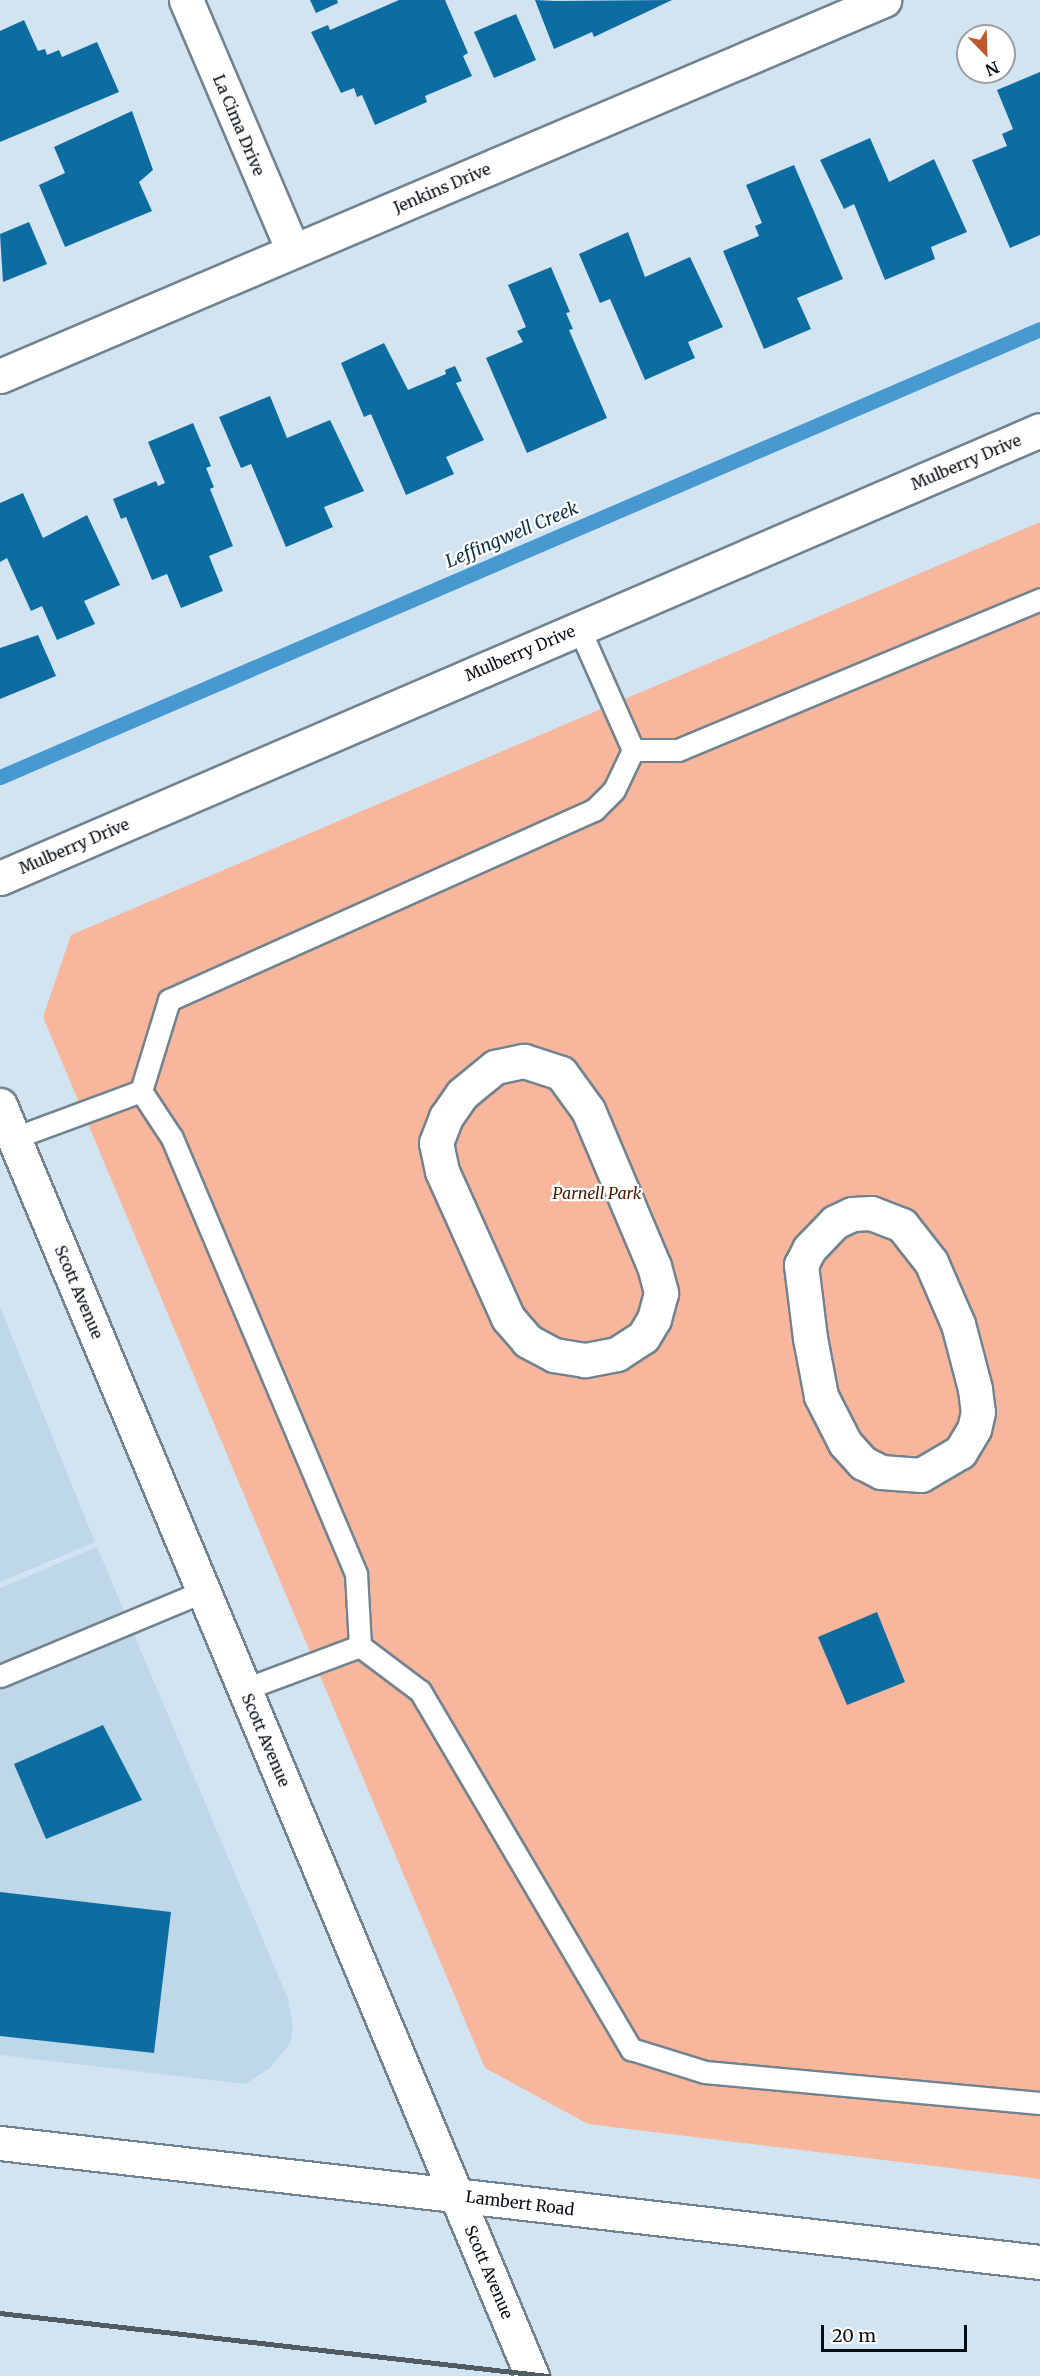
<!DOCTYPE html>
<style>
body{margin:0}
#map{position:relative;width:1040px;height:2376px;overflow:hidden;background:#d2e4f2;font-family:Merriweather,serif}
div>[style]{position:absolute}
.built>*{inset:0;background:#bed7e9}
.green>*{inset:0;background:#f8b69c}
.stream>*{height:15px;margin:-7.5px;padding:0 7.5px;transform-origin:7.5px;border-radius:7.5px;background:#4799cf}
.building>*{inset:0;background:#0e6da0}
.roads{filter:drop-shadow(2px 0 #72838f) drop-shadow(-2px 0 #72838f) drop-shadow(0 2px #72838f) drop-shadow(0 -2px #72838f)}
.lane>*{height:21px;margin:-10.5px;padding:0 10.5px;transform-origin:10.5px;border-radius:10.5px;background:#fff}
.street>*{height:33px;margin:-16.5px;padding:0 16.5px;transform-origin:16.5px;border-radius:16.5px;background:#fff}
.secondary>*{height:33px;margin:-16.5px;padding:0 16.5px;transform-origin:16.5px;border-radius:16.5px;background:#fff}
.rail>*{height:4.5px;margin:-2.25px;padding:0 2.25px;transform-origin:2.25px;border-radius:2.25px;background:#515b63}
span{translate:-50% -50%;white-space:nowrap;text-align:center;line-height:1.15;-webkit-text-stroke:4.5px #fff;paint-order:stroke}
.street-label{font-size:16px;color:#070d12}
.park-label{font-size:16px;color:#4d1901;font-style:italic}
.water-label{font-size:18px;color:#0e3248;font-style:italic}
.north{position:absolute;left:956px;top:24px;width:60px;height:60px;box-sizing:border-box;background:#fff;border:2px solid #9c9ea0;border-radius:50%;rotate:157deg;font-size:16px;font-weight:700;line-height:24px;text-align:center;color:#070d12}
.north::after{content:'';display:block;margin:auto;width:21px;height:27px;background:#c05a2d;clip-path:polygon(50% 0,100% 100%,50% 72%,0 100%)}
.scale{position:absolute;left:821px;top:2325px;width:146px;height:27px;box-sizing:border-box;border:3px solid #070d12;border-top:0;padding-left:8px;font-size:18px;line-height:21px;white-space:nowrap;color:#070d12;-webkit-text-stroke:4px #fff;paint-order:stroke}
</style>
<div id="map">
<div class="built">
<div style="clip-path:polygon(0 1307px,95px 1542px,0 1582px)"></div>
<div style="clip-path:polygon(97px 1547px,288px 1999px,293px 2027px,290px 2043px,270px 2068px,245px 2084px,0 2055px,0 1588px)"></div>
</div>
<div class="green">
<div style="clip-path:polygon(1040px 522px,1040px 2179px,588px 2124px,485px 2068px,43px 1017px,71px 935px)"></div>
</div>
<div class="stream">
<div style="left:0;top:777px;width:1132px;rotate:-23.3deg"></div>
</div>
<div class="building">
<div style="clip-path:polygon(310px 0,337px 0,338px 3px,316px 13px)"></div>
<div style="clip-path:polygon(399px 0,445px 0,468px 53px,463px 56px,472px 76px,425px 96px,427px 102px,375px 125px,362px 95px,357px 97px,354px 88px,341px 93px,311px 32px,328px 25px,330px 30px)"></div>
<div style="clip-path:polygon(535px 0,555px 1px,672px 0,594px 37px,592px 32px,554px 49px)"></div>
<div style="clip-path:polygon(516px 14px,536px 60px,494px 78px,474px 32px)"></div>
<div style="clip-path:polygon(24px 20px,38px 51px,45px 49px,47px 55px,59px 50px,62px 57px,97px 42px,119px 92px,0 142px,0 31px)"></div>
<div style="clip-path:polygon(1040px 72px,1040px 235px,1010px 248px,972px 160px,1007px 146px,1002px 134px,1013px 129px,997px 90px)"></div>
<div style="clip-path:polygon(132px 111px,153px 170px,139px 182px,152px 211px,65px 247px,39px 185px,65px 173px,54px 147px)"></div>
<div style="clip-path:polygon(870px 138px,889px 182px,934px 159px,967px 232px,931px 247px,935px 259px,885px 280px,854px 204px,844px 209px,820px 160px)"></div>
<div style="clip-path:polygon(794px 165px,843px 279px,797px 298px,811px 329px,764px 349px,723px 251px,759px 236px,755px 226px,762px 223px,746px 185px)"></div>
<div style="clip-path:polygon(29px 222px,47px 264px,3px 282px,0 234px)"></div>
<div style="clip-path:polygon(628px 232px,645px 277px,690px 257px,723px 327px,688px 342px,695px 358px,645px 380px,610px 299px,600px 303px,579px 254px)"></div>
<div style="clip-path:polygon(551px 267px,570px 312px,566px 313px,573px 329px,569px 330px,607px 418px,527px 453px,486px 358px,523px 342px,517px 331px,526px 327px,508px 285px)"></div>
<div style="clip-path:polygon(384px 343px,408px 390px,446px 374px,445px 370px,455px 366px,462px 381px,456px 383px,484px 440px,446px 457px,454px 474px,406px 495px,371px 414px,364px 417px,341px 363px)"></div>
<div style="clip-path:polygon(270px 396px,287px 438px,330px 420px,364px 491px,324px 507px,333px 527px,286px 547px,251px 464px,241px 468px,219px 417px)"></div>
<div style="clip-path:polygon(193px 423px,211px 466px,206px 468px,214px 487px,210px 489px,233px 546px,209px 556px,223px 591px,181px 608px,167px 574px,152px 580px,126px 517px,121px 519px,113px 499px,156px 481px,158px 486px,165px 483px,148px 442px)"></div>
<div style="clip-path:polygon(23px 493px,43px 538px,87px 515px,120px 585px,84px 601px,95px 624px,57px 640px,42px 606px,31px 611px,7px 558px,0 562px,0 503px)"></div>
<div style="clip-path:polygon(38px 635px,56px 676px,0 699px,0 648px)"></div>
<div style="clip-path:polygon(877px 1612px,905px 1682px,847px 1705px,818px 1637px)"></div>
<div style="clip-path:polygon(103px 1725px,142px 1800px,46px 1839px,14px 1764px)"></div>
<div style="clip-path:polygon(0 1892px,171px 1912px,154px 2053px,0 2036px)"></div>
</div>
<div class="roads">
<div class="lane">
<div style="left:579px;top:628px;width:133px;rotate:66.1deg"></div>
<div style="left:633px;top:750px;width:45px"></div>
<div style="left:678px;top:750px;width:392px;rotate:-22.6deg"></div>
<div style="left:141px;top:1091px;width:95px;rotate:-72.9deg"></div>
<div style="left:169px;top:1000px;width:466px;rotate:-24.1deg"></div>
<div style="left:594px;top:810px;width:28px;rotate:-45deg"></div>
<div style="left:614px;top:790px;width:44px;rotate:-64.6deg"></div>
<div style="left:14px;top:1138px;width:135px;rotate:-20.3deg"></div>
<div style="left:141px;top:1091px;width:56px;rotate:56.6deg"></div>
<div style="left:172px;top:1138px;width:473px;rotate:67.1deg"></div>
<div style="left:356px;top:1574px;width:72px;rotate:86.8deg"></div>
<div style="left:0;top:1676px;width:221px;rotate:-22.6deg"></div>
<div style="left:245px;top:1689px;width:123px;rotate:-20.5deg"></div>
<div style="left:360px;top:1646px;width:75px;rotate:36.9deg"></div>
<div style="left:420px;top:1691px;width:416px;rotate:59.5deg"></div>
<div style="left:631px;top:2049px;width:77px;rotate:17.3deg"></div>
<div style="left:705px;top:2072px;width:336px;rotate:5.3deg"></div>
</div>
<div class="street">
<div style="left:186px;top:0;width:273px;rotate:66.9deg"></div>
<div style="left:0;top:376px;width:961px;rotate:-23.04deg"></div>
<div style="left:524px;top:1061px;width:39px;rotate:18deg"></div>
<div style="left:561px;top:1073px;width:46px;rotate:53.9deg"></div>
<div style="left:588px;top:1110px;width:169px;rotate:67.1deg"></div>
<div style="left:654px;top:1266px;width:28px;rotate:75deg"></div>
<div style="left:661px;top:1293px;width:27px;rotate:105deg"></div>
<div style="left:654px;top:1319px;width:21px;rotate:121deg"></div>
<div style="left:643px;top:1337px;width:31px;rotate:147deg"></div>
<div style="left:617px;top:1354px;width:33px;rotate:169deg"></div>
<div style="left:585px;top:1360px;width:31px;rotate:-171deg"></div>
<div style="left:554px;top:1355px;width:30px;rotate:-152deg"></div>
<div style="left:528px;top:1341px;width:30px;rotate:-131deg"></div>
<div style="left:508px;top:1318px;width:161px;rotate:-114.2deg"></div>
<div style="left:442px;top:1171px;width:29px;rotate:-102deg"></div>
<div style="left:436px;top:1143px;width:28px;rotate:-69deg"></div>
<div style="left:446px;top:1117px;width:28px;rotate:-55deg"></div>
<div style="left:462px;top:1094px;width:43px;rotate:-39.3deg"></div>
<div style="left:495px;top:1067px;width:30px;rotate:-12deg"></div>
<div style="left:871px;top:1213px;width:33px;rotate:21deg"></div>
<div style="left:902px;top:1225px;width:47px;rotate:51.9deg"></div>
<div style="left:931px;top:1262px;width:68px;rotate:66.5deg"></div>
<div style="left:958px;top:1324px;width:67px;rotate:75.3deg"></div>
<div style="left:975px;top:1389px;width:23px;rotate:83deg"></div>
<div style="left:978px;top:1412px;width:17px;rotate:103deg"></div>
<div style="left:974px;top:1429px;width:27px;rotate:121deg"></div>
<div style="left:960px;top:1452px;width:45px;rotate:149.5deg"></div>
<div style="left:921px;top:1475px;width:40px;rotate:-175.7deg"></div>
<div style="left:881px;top:1472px;width:20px;rotate:-153deg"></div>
<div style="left:863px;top:1463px;width:27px;rotate:-132deg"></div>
<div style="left:845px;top:1443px;width:53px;rotate:-117.1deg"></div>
<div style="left:821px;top:1396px;width:59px;rotate:-100.7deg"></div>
<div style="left:810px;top:1338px;width:74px;rotate:-97deg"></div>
<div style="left:801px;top:1265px;width:18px;rotate:-63deg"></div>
<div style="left:809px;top:1249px;width:37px;rotate:-46deg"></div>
<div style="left:835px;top:1222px;width:19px;rotate:-25deg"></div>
<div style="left:852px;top:1214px;width:19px;rotate:-3deg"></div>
</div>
<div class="secondary">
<div style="left:0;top:878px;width:1132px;rotate:-23.3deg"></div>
<div style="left:0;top:1105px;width:1378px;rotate:67.29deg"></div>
<div style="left:0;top:2143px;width:1047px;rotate:6.53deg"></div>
</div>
</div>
<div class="rail">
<div style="left:0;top:2313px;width:552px;rotate:6.56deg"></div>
</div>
<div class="street-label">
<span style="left:239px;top:125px;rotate:67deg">La Cima Drive</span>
<span style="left:442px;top:188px;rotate:-23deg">Jenkins Drive</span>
<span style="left:966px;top:462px;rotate:-23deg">Mulberry Drive</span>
<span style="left:520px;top:653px;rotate:-23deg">Mulberry Drive</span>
<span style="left:74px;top:846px;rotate:-23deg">Mulberry Drive</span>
<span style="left:79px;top:1292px;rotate:67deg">Scott Avenue</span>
<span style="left:266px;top:1740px;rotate:67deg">Scott Avenue</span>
<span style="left:520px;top:2203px;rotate:7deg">Lambert Road</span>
<span style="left:489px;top:2272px;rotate:67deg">Scott Avenue</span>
</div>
<div class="park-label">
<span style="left:597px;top:1193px">Parnell Park</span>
</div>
<div class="water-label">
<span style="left:512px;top:535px;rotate:-23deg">Leffingwell Creek</span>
</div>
<div class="north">N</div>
<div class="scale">20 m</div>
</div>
